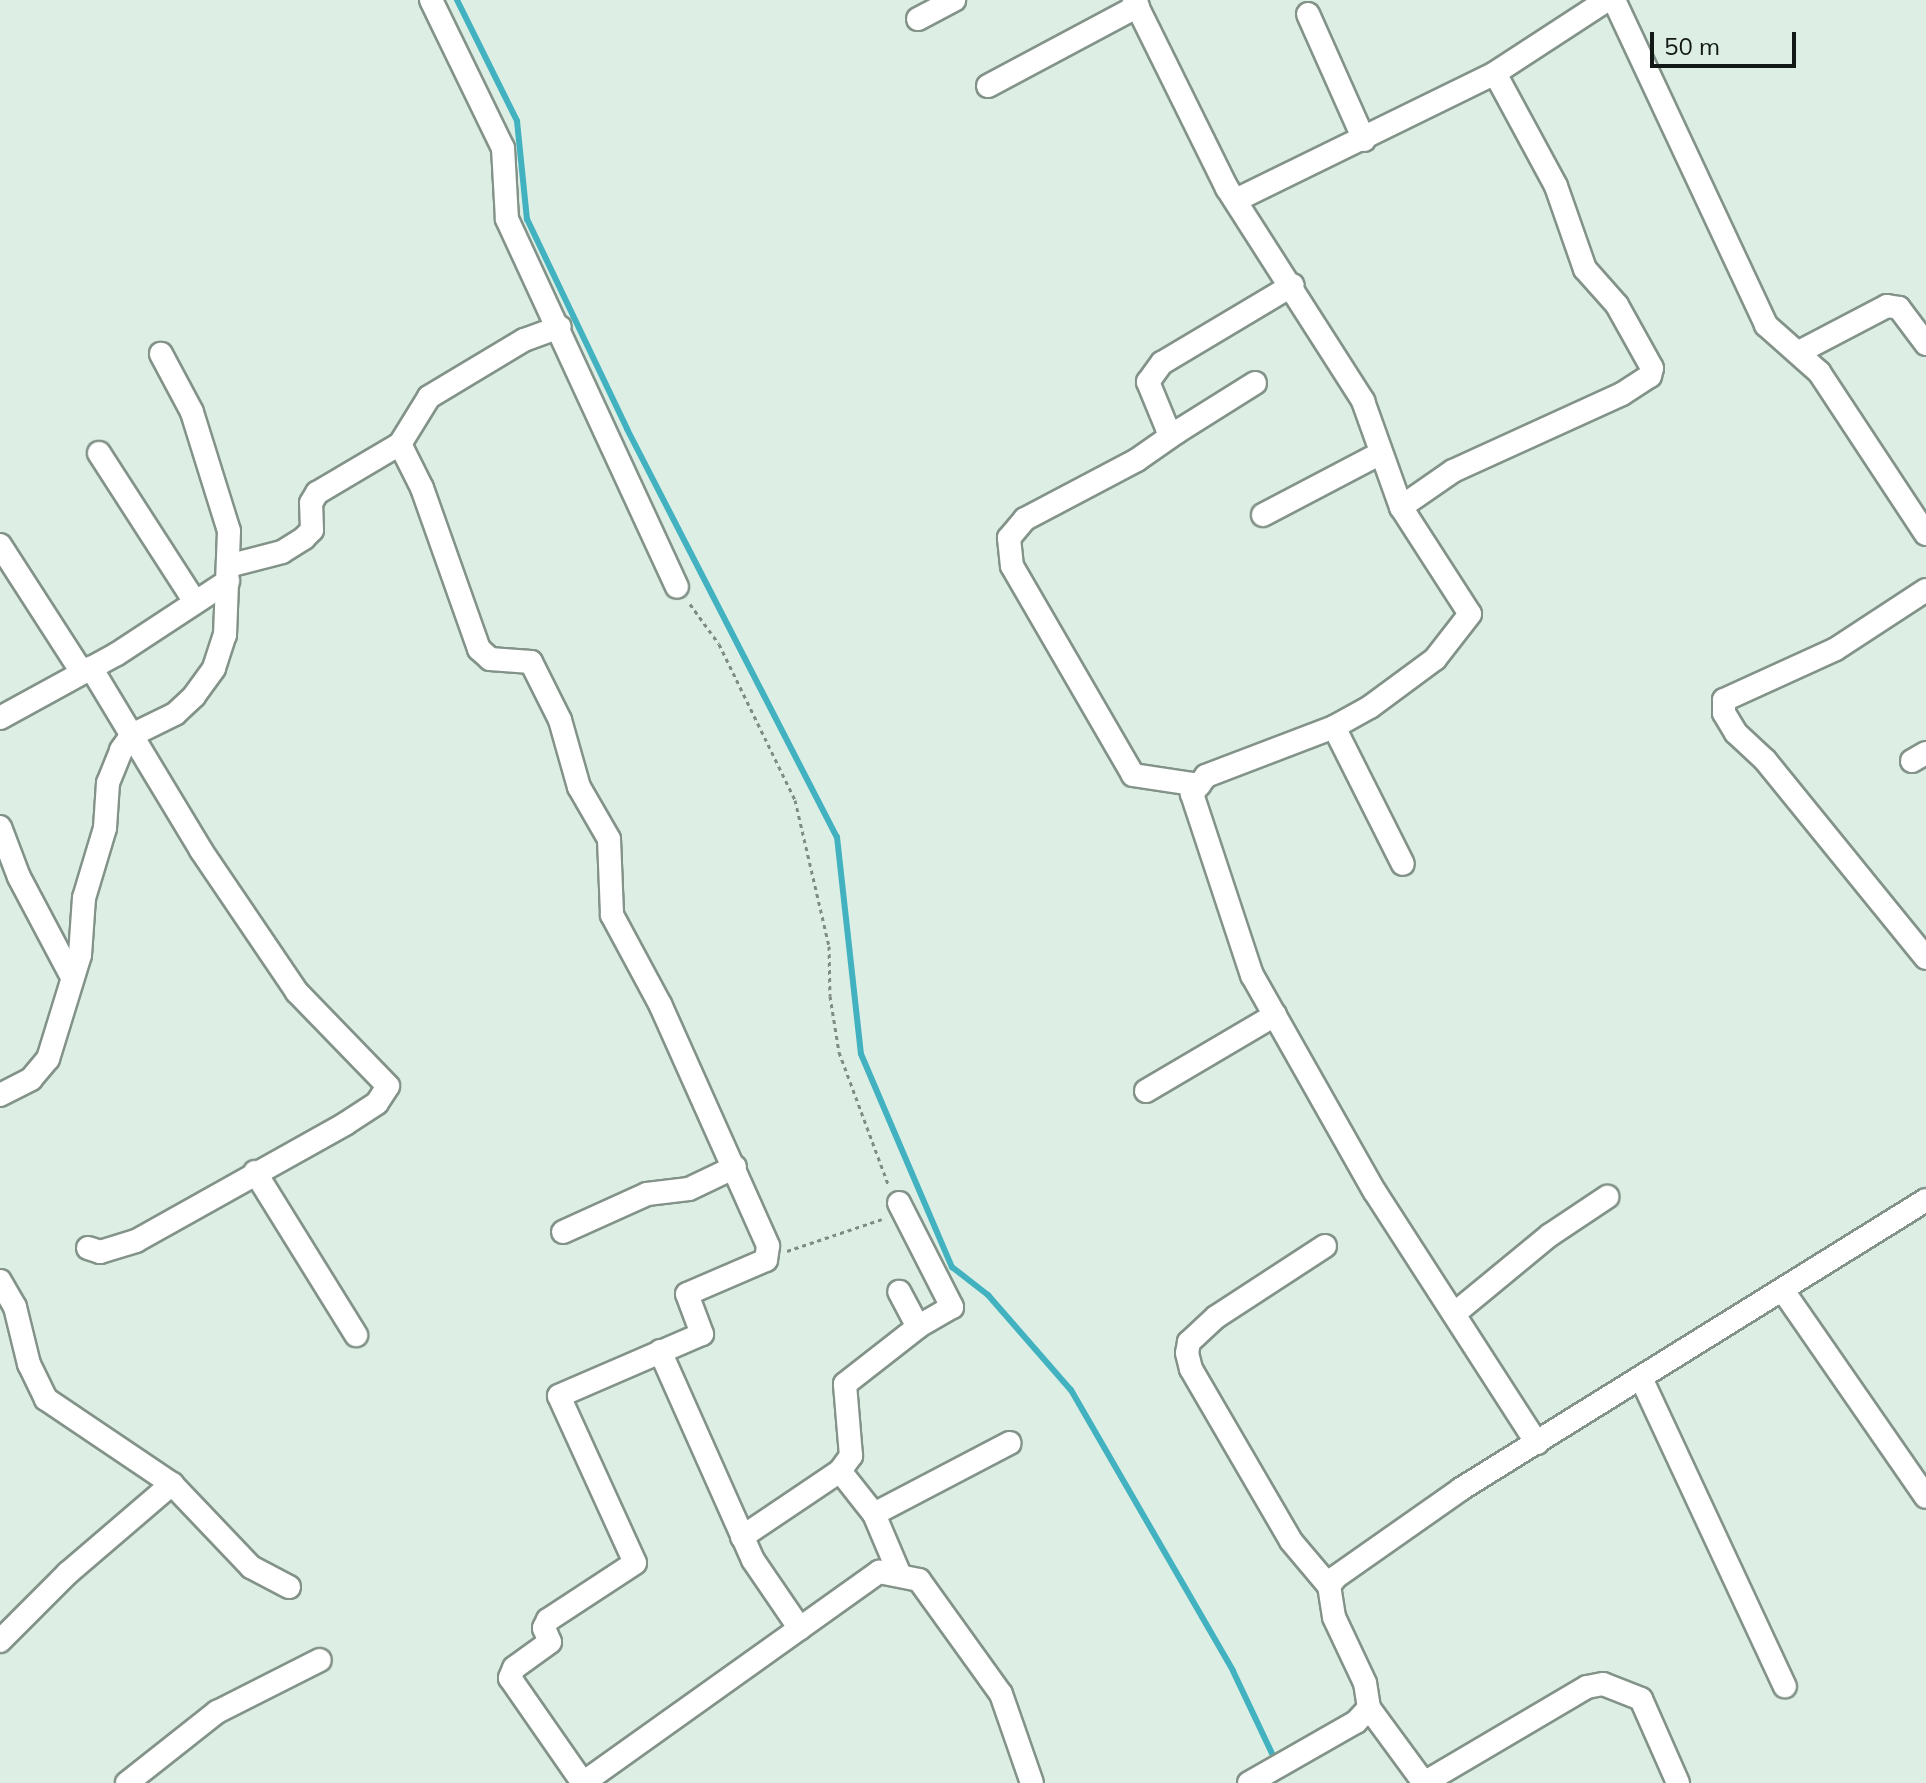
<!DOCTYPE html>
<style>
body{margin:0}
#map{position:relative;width:1926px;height:1783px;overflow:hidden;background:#ddefe4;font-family:Mulish,sans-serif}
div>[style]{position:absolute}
.stream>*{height:6px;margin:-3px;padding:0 3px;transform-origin:3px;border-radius:3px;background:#42b2c1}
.path>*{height:3px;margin-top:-1.5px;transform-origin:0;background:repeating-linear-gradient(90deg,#7f8b84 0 4px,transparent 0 8px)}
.roads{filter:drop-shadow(2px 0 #839389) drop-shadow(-2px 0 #839389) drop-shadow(0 2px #839389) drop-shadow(0 -2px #839389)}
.minor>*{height:22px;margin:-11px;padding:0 11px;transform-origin:11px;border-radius:11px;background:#fff}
span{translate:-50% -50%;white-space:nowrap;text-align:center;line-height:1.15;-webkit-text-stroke:6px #ddefe4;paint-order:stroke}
.scale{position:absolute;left:1650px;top:32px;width:146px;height:36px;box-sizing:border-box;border:4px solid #121815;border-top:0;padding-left:10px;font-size:24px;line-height:28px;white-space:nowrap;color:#121815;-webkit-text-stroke:6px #ddefe4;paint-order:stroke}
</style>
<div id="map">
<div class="stream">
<div style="left:457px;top:0;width:135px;rotate:63.6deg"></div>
<div style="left:517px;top:121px;width:99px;rotate:84.2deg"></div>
<div style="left:527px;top:219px;width:233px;rotate:64.5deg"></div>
<div style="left:627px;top:429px;width:459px;rotate:62.8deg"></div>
<div style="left:837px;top:837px;width:218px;rotate:83.7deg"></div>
<div style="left:861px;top:1054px;width:232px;rotate:66.9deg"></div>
<div style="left:952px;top:1267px;width:46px;rotate:37.9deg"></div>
<div style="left:988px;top:1295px;width:126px;rotate:48.9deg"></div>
<div style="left:1071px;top:1390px;width:324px;rotate:60deg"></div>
<div style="left:1233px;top:1671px;width:101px;rotate:64.7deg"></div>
</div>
<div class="path">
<div style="left:690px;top:604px;width:49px;rotate:54.1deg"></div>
<div style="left:719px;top:644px;width:174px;rotate:64deg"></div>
<div style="left:795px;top:800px;width:150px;rotate:76.9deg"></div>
<div style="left:829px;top:946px;width:50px;rotate:88.9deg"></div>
<div style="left:830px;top:996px;width:57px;rotate:80.9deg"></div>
<div style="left:839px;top:1052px;width:141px;rotate:69.6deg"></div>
<div style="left:787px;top:1251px;width:100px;rotate:-18.6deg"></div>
</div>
<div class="roads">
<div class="minor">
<div style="left:431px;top:0;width:165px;rotate:64.1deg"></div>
<div style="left:503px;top:148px;width:71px;rotate:86.8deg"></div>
<div style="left:507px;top:219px;width:405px;rotate:65.2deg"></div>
<div style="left:1134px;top:0;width:210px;rotate:63.7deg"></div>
<div style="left:1227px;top:188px;width:253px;rotate:57.4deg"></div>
<div style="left:1363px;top:401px;width:113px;rotate:70.3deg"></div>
<div style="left:1401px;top:507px;width:127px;rotate:57.2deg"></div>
<div style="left:1470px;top:614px;width:57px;rotate:127.9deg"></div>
<div style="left:1435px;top:659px;width:81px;rotate:143.6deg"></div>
<div style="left:1370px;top:707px;width:41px;rotate:150.9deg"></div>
<div style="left:1334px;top:727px;width:137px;rotate:159.1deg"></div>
<div style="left:1206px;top:776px;width:23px;rotate:128deg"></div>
<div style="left:1192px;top:794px;width:191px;rotate:71.7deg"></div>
<div style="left:1252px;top:975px;width:249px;rotate:60.5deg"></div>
<div style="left:1375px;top:1192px;width:299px;rotate:57.2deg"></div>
<div style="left:1614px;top:0;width:359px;rotate:64.9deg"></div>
<div style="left:1766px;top:325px;width:71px;rotate:41.6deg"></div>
<div style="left:1819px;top:372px;width:194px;rotate:56.6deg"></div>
<div style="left:1308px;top:14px;width:138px;rotate:66deg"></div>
<div style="left:918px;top:19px;width:41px;rotate:-27.8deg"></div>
<div style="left:988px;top:86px;width:170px;rotate:-28.1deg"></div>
<div style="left:1236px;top:200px;width:288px;rotate:-26.1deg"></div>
<div style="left:1495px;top:73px;width:134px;rotate:-33.1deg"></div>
<div style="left:1801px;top:351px;width:97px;rotate:-27.6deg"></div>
<div style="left:1887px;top:306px;width:12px;rotate:9deg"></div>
<div style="left:1899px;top:308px;width:45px;rotate:53.1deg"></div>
<div style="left:1255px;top:383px;width:92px;rotate:147.9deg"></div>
<div style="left:1177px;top:432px;width:11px;rotate:-158deg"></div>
<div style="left:1167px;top:428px;width:50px;rotate:-112.4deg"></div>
<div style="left:1148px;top:382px;width:24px;rotate:-54deg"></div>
<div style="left:1162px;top:363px;width:152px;rotate:-30.8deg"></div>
<div style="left:1177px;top:432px;width:49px;rotate:145deg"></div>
<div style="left:1137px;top:460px;width:127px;rotate:152.2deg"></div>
<div style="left:1025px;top:519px;width:25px;rotate:130deg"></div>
<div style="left:1009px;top:538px;width:28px;rotate:84deg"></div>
<div style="left:1012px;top:566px;width:241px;rotate:59.9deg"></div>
<div style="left:1133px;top:775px;width:67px;rotate:8.6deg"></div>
<div style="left:400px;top:444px;width:49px;rotate:63.4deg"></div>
<div style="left:422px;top:488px;width:171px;rotate:70.5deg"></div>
<div style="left:479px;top:649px;width:15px;rotate:42deg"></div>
<div style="left:490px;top:659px;width:41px;rotate:4.2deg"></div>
<div style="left:531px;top:662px;width:65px;rotate:63.4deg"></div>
<div style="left:560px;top:720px;width:70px;rotate:74.2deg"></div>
<div style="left:579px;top:787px;width:60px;rotate:60deg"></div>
<div style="left:609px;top:839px;width:76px;rotate:87.7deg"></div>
<div style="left:612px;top:915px;width:101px;rotate:61.7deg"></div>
<div style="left:660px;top:1004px;width:265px;rotate:65.9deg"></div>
<div style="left:768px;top:1246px;width:14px;rotate:98deg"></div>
<div style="left:766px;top:1260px;width:86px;rotate:156.7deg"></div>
<div style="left:687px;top:1294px;width:43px;rotate:69.4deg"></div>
<div style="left:702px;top:1334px;width:156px;rotate:156.6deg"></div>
<div style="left:559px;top:1396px;width:183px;rotate:65.5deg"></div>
<div style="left:635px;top:1563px;width:104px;rotate:146.8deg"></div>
<div style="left:548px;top:1620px;width:9px;rotate:117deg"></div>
<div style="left:544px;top:1628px;width:15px;rotate:67deg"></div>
<div style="left:550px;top:1642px;width:44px;rotate:144.2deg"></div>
<div style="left:514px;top:1668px;width:11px;rotate:112deg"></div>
<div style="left:510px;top:1678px;width:128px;rotate:55.2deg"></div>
<div style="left:99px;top:453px;width:177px;rotate:57.2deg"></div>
<div style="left:1401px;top:507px;width:63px;rotate:-34.7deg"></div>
<div style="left:1453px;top:471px;width:186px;rotate:-24.5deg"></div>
<div style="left:1622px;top:394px;width:33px;rotate:-33deg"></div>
<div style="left:1650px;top:376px;width:8px;rotate:-76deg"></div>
<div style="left:1652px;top:368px;width:72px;rotate:-119.1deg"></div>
<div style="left:1617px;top:305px;width:48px;rotate:-131.6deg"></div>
<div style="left:1585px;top:269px;width:88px;rotate:-109.3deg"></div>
<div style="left:1556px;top:186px;width:128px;rotate:-118.4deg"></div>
<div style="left:1263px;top:515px;width:133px;rotate:-27.7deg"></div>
<div style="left:0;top:545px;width:151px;rotate:57.2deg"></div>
<div style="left:228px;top:566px;width:56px;rotate:-14.5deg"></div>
<div style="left:282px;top:552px;width:26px;rotate:-32deg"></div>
<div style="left:304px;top:538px;width:11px;rotate:-45deg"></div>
<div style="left:312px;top:530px;width:27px;rotate:-92deg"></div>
<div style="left:311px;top:503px;width:12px;rotate:-59deg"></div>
<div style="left:317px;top:493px;width:96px;rotate:-30.6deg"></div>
<div style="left:400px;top:444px;width:55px;rotate:-58.3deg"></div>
<div style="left:429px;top:397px;width:111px;rotate:-31deg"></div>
<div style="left:524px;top:340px;width:38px;rotate:-20deg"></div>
<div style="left:1926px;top:590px;width:108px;rotate:146.8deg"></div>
<div style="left:1836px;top:649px;width:123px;rotate:155.5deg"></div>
<div style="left:1724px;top:700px;width:13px;rotate:90deg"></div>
<div style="left:1724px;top:713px;width:23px;rotate:59deg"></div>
<div style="left:1736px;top:733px;width:40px;rotate:43deg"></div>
<div style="left:1765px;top:760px;width:255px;rotate:50.9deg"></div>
<div style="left:0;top:718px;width:133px;rotate:-28.7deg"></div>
<div style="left:117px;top:654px;width:133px;rotate:-33.3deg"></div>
<div style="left:1334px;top:727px;width:153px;rotate:63.3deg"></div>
<div style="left:1912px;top:761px;width:16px;rotate:-30deg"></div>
<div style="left:0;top:827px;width:53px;rotate:69.2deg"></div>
<div style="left:19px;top:877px;width:113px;rotate:62.1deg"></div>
<div style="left:1146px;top:1091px;width:150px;rotate:-30.5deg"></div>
<div style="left:0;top:1095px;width:35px;rotate:-27deg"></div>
<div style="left:31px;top:1079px;width:26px;rotate:-50deg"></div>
<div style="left:48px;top:1059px;width:109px;rotate:-72.9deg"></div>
<div style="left:80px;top:955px;width:57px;rotate:-86deg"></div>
<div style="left:84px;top:898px;width:73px;rotate:-73.3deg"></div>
<div style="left:105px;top:828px;width:45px;rotate:-86.2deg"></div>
<div style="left:108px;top:783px;width:35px;rotate:-68deg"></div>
<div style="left:121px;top:750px;width:19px;rotate:-54deg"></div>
<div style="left:132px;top:735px;width:48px;rotate:-26deg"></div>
<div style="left:175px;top:714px;width:26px;rotate:-43deg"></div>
<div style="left:194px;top:696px;width:34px;rotate:-54deg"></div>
<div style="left:214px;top:668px;width:35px;rotate:-72deg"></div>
<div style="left:225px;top:635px;width:104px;rotate:-87.8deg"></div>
<div style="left:229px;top:531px;width:125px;rotate:-107.3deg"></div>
<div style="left:192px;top:412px;width:66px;rotate:-118.1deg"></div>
<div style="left:255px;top:1172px;width:192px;rotate:58.2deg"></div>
<div style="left:899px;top:1203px;width:117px;rotate:63deg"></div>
<div style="left:952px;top:1307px;width:39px;rotate:150deg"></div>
<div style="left:563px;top:1232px;width:92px;rotate:-24.3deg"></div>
<div style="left:647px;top:1194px;width:42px;rotate:-6.8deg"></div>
<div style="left:689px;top:1189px;width:51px;rotate:-25.6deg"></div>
<div style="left:1325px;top:1246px;width:130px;rotate:146.9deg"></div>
<div style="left:1216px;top:1317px;width:37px;rotate:137deg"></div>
<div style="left:1189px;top:1342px;width:11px;rotate:100deg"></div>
<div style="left:1187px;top:1353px;width:16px;rotate:76deg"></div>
<div style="left:1191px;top:1369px;width:199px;rotate:59.8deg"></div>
<div style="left:1291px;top:1541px;width:59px;rotate:49.8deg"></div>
<div style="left:88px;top:1248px;width:13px;rotate:18deg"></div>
<div style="left:100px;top:1252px;width:38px;rotate:-17deg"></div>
<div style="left:136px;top:1241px;width:240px;rotate:-29.2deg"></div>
<div style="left:345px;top:1124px;width:38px;rotate:-33deg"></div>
<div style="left:377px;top:1103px;width:20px;rotate:-57deg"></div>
<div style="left:388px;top:1086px;width:131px;rotate:-134.1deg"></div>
<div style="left:297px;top:992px;width:171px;rotate:-124.1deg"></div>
<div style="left:201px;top:850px;width:213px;rotate:-121.1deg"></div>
<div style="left:0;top:1281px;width:30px;rotate:60deg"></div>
<div style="left:15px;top:1307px;width:59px;rotate:76.2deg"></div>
<div style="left:29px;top:1364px;width:39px;rotate:64deg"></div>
<div style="left:46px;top:1399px;width:152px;rotate:34deg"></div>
<div style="left:172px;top:1484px;width:115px;rotate:46.4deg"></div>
<div style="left:251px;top:1567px;width:43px;rotate:27.8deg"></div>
<div style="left:1784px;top:1292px;width:249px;rotate:55.3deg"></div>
<div style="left:1454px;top:1314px;width:124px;rotate:-39.5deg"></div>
<div style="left:1550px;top:1235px;width:69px;rotate:-33.7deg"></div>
<div style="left:660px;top:1351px;width:229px;rotate:66deg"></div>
<div style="left:753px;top:1560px;width:83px;rotate:55.7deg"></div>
<div style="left:1642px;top:1380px;width:338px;rotate:65deg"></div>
<div style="left:840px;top:1471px;width:55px;rotate:51.7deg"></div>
<div style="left:874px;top:1514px;width:64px;rotate:67deg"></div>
<div style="left:874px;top:1514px;width:153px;rotate:-27.6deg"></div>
<div style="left:742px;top:1537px;width:118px;rotate:-34deg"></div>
<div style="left:840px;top:1471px;width:19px;rotate:-54deg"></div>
<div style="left:851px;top:1456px;width:72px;rotate:-94.8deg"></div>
<div style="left:845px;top:1384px;width:93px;rotate:-38deg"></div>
<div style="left:918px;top:1327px;width:40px;rotate:-118deg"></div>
<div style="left:0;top:1641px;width:96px;rotate:-45deg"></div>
<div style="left:68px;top:1573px;width:137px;rotate:-40.6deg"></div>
<div style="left:1369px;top:1708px;width:93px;rotate:53.7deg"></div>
<div style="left:127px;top:1783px;width:115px;rotate:-38.3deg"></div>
<div style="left:217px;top:1712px;width:115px;rotate:-26.8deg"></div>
<div style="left:583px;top:1783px;width:364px;rotate:-35.5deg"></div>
<div style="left:879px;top:1572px;width:41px;rotate:11.3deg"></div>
<div style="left:919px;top:1580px;width:140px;rotate:54.3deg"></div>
<div style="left:1001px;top:1694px;width:94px;rotate:70.8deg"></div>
<div style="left:1249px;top:1783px;width:123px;rotate:-29.7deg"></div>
<div style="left:1356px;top:1722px;width:19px;rotate:-47deg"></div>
<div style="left:1369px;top:1708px;width:25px;rotate:-99deg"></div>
<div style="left:1365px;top:1683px;width:73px;rotate:-115.2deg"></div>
<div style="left:1334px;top:1617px;width:31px;rotate:-99deg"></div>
<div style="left:1329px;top:1586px;width:11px;rotate:-52deg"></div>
<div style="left:1336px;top:1577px;width:153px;rotate:-35.1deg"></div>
<div style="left:1461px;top:1489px;width:547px;rotate:-31.86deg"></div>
<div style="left:1424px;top:1783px;width:189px;rotate:-30.5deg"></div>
<div style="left:1587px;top:1687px;width:16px;rotate:-11deg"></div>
<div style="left:1603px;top:1684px;width:41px;rotate:21.5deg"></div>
<div style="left:1641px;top:1699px;width:92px;rotate:66.2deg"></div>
</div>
</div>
<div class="scale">50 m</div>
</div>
